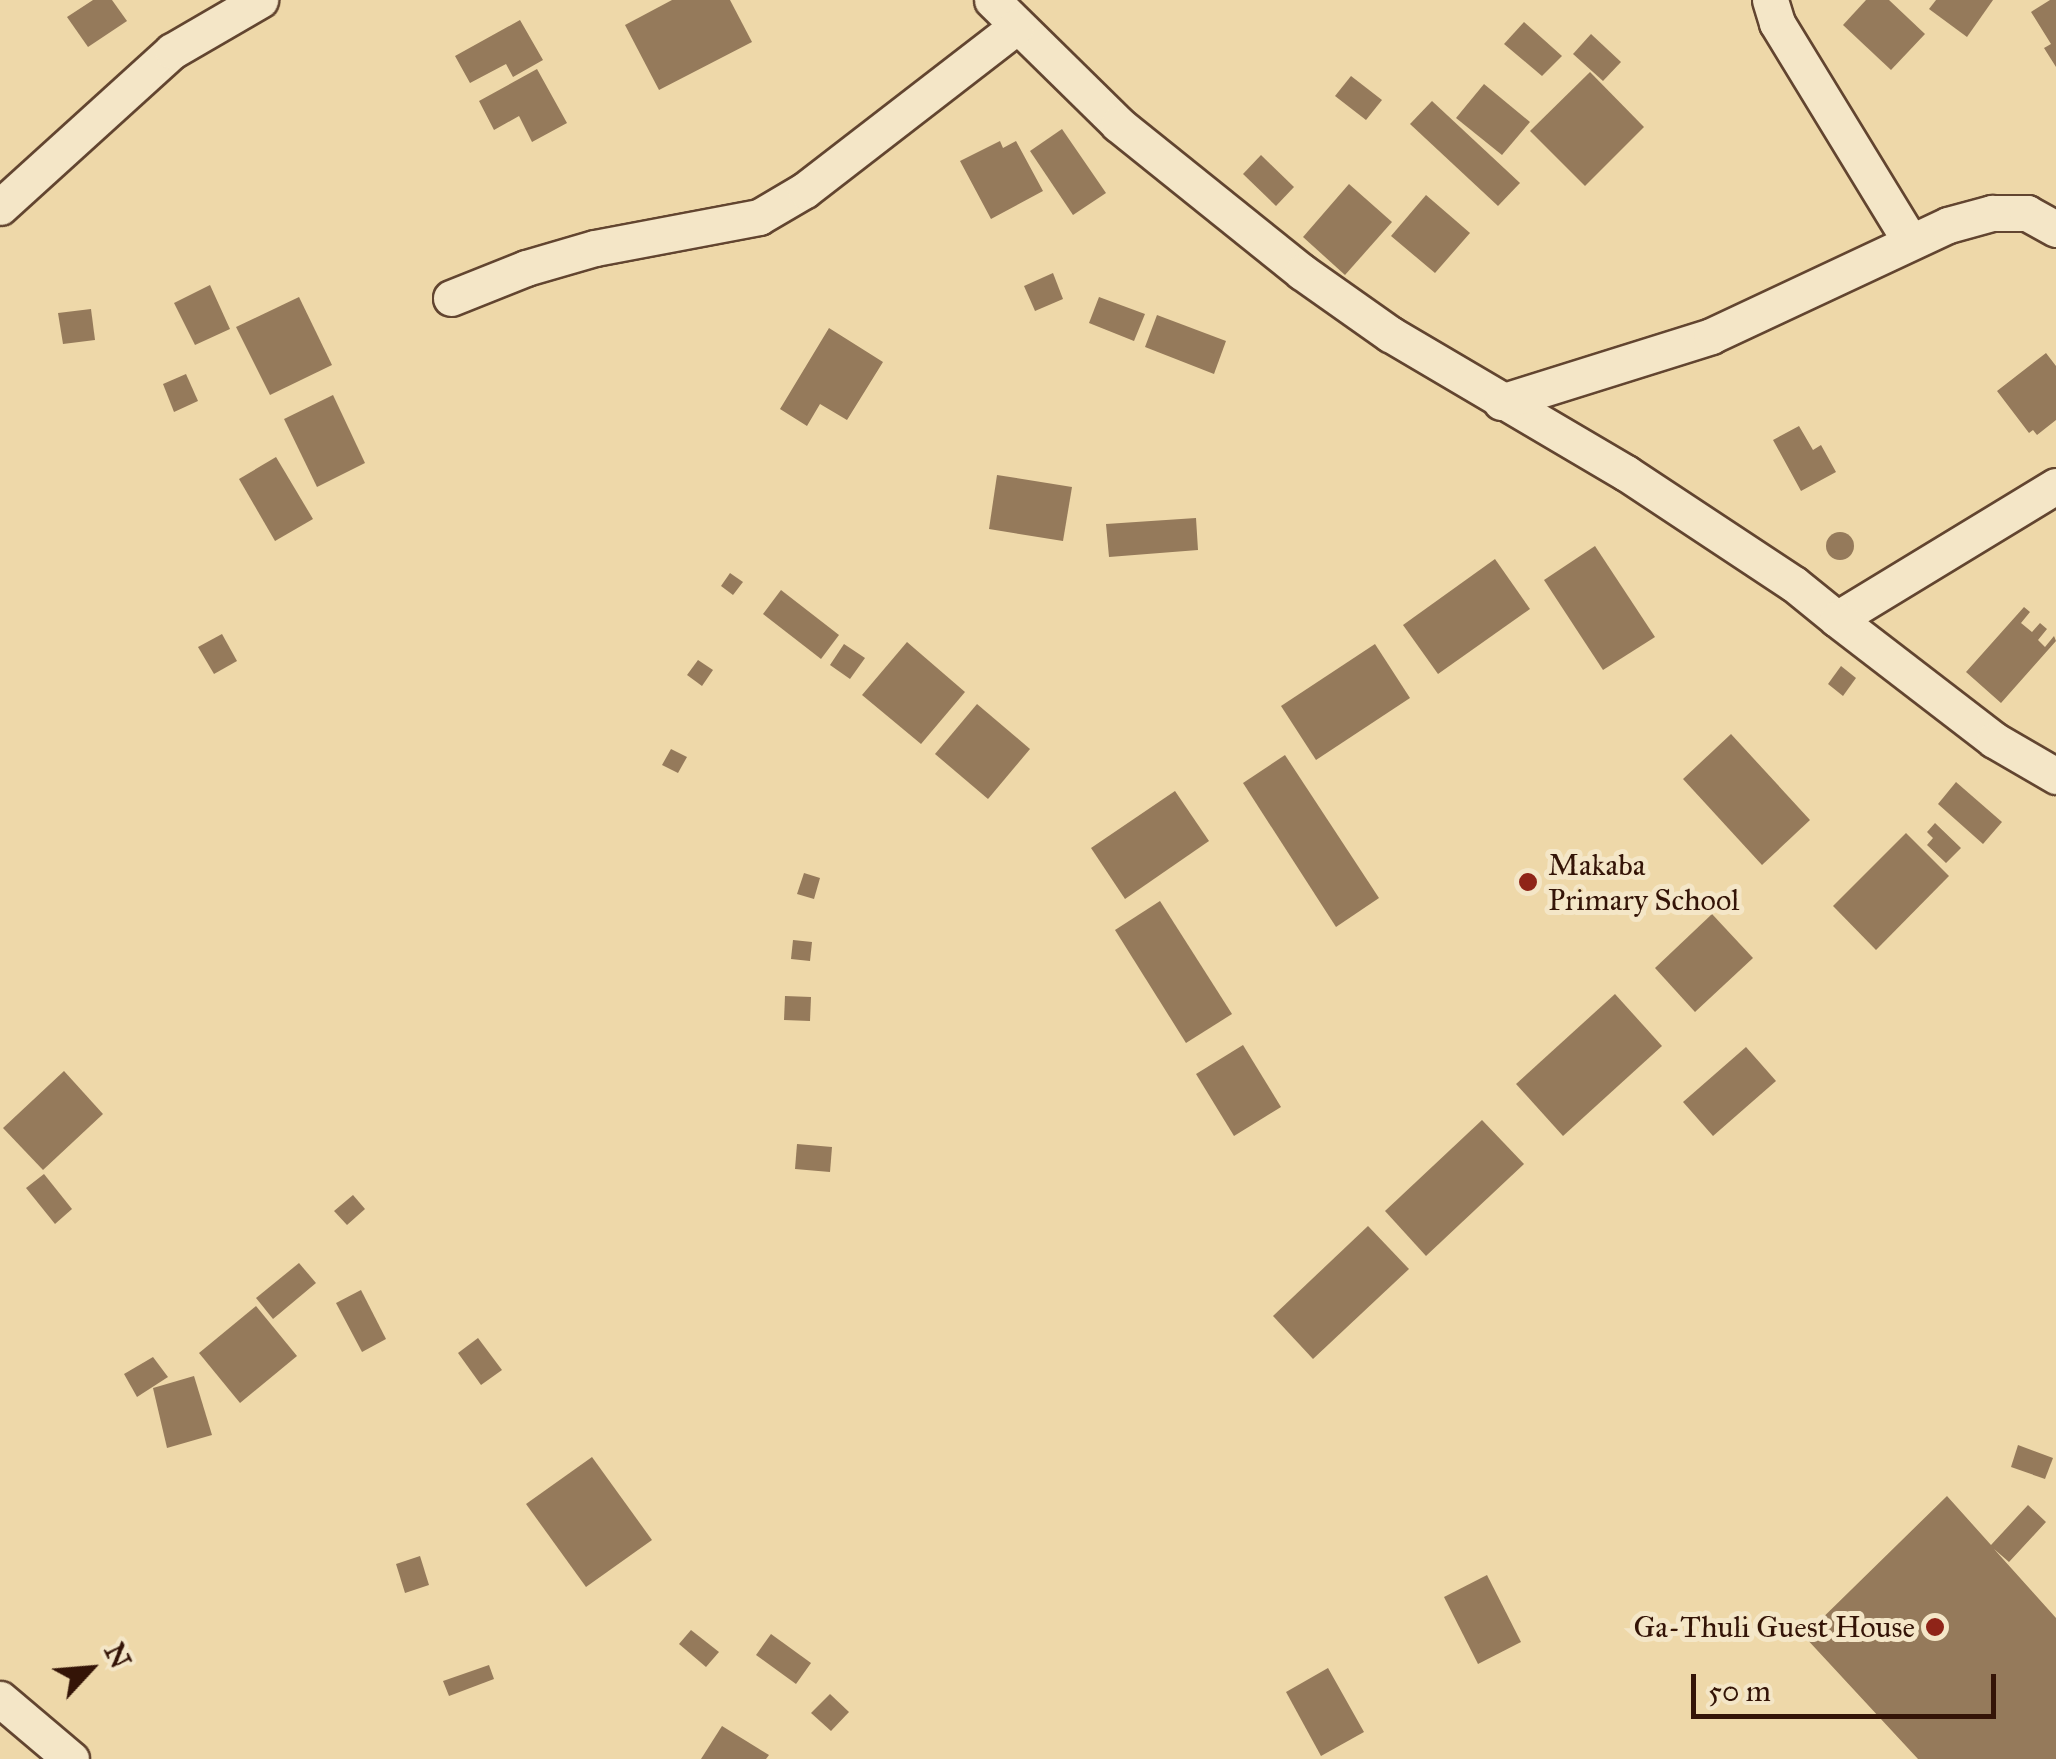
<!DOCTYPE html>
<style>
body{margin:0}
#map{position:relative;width:2056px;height:1759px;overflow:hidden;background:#eed8a9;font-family:"IM FELL Great Primer",serif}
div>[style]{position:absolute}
.building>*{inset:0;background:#957a5b}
.round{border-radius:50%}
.roads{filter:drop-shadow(2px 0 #624530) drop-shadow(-2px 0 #624530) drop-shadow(0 2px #624530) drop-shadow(0 -2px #624530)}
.minor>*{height:35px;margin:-17.5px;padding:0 17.5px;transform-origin:17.5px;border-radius:17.5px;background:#f4e6c7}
.dots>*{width:28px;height:28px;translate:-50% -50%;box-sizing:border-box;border:5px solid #f4e6c7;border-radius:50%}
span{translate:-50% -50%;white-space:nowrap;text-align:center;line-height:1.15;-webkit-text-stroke:10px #f4e6c7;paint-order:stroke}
.poi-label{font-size:30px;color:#341407}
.left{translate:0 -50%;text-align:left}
.right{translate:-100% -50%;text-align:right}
.north{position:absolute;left:40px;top:1619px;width:100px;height:100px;-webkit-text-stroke:8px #f4e6c7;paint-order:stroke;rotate:64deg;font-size:28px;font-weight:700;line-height:40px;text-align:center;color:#341407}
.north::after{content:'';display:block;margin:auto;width:35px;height:45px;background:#341407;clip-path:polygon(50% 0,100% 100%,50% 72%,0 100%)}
.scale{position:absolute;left:1691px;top:1674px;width:305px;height:45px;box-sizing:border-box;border:5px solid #341407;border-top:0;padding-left:12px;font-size:30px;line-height:35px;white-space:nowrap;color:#341407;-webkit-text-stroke:8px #f4e6c7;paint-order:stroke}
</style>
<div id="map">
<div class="building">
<div style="clip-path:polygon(93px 0,112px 0,127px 21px,88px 47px,67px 17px)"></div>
<div style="clip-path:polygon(672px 0,730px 0,752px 42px,659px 90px,625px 25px)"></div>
<div style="clip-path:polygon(1866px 0,1889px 0,1925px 34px,1891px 70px,1843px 25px)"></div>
<div style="clip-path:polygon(1936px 0,1993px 0,1967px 37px,1929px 9px)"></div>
<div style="clip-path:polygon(2050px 0,2056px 0,2056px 67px,2044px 48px,2051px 44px,2031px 12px)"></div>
<div style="clip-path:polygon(520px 20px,543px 60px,513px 77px,506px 64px,470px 83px,455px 56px)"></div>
<div style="clip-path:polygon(1524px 22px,1562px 56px,1542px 76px,1504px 44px)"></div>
<div style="clip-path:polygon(1591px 34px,1621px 62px,1603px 81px,1573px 54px)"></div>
<div style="clip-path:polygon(537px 69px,567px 123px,532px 142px,519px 116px,494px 130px,479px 101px)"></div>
<div style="clip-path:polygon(1590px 72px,1644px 127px,1585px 186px,1530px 131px)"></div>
<div style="clip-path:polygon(1351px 76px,1382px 100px,1366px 120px,1335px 96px)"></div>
<div style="clip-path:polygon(1484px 84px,1530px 122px,1502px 155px,1456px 118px)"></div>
<div style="clip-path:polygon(1432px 101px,1520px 183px,1498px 206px,1410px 124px)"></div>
<div style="clip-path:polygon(1062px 129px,1106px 193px,1073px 215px,1030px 151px)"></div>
<div style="clip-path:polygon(1000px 141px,1003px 148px,1016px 141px,1043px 191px,991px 219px,960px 161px)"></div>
<div style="clip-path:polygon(1261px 155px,1294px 187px,1276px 206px,1243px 174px)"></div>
<div style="clip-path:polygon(1349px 184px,1392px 222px,1345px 275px,1303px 237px)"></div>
<div style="clip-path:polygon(1426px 195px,1470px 233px,1435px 273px,1391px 236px)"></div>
<div style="clip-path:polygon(1053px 273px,1063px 299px,1035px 311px,1024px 286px)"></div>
<div style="clip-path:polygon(210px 285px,230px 329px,195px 345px,174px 303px)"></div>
<div style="clip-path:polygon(299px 297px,332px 365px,270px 395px,236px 327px)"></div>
<div style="clip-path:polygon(1099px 297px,1145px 314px,1134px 341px,1089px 323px)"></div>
<div style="clip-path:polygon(91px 309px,95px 340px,63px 344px,58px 313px)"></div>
<div style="clip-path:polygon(1157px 315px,1226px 341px,1214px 374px,1145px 347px)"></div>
<div style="clip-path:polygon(829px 328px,883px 362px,847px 420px,820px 404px,807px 426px,780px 409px)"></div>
<div style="clip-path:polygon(2046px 353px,2056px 366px,2056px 420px,2037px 435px,2033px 430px,2029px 433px,1997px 391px)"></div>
<div style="clip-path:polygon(186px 374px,198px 401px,174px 412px,163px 384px)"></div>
<div style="clip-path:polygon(333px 395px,365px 463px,317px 487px,284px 419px)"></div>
<div style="clip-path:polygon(1799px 426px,1813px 450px,1821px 445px,1836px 472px,1801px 491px,1773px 440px)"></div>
<div style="clip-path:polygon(276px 457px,313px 519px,275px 541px,239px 479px)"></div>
<div style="clip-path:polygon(997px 475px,1072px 487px,1063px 541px,989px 529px)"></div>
<div style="clip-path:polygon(1196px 518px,1198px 550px,1109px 557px,1106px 524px)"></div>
<div class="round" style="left:1826px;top:532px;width:28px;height:28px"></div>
<div style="clip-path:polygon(1595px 546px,1655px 637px,1603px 670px,1544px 580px)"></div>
<div style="clip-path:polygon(1495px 559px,1530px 609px,1438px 674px,1403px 625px)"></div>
<div style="clip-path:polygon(730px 573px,743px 582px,733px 595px,721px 586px)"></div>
<div style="clip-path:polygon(781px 590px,839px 635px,821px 659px,763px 614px)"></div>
<div style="clip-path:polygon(2024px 607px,2030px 612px,2021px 623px,2032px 632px,2040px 623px,2047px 629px,2038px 640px,2045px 647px,2054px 636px,2056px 641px,2001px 703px,1966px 672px)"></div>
<div style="clip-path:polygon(222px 634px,237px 661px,214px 674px,198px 647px)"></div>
<div style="clip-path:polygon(907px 642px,965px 692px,921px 744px,862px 695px)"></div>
<div style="clip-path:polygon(844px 644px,865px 658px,850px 679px,830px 665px)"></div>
<div style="clip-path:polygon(1375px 644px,1410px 698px,1316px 760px,1281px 706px)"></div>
<div style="clip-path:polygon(698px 660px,713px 670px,702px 686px,687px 675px)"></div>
<div style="clip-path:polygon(1841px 666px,1856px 678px,1843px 696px,1828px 684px)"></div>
<div style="clip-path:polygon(977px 704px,1030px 749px,988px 799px,935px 754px)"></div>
<div style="clip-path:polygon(1731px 734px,1810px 820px,1762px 865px,1683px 779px)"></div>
<div style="clip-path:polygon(671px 749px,687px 757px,678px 773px,662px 765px)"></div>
<div style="clip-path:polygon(1285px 755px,1379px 898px,1336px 927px,1243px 783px)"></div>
<div style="clip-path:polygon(1956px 782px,2002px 822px,1983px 844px,1938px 804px)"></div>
<div style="clip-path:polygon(1175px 791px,1209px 841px,1125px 899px,1091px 848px)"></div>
<div style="clip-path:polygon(1935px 823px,1961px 848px,1946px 863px,1927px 845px,1933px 838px,1927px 832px)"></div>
<div style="clip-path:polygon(1906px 833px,1949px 876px,1876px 950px,1833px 906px)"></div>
<div style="clip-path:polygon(804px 873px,820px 878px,814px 899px,797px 894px)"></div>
<div style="clip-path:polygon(1160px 901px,1232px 1014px,1186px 1043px,1115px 930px)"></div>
<div style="clip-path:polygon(1712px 914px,1753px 958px,1695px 1012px,1655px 968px)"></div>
<div style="clip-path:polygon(793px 940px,812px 942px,810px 961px,791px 959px)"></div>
<div style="clip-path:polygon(1615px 994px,1662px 1046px,1563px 1136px,1516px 1084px)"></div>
<div style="clip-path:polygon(785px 996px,811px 997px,810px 1021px,784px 1020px)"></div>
<div style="clip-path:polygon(1243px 1045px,1281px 1107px,1234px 1136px,1196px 1074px)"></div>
<div style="clip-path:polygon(1746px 1047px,1776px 1081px,1713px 1136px,1683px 1102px)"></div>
<div style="clip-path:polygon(64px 1071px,103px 1114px,43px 1170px,3px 1128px)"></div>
<div style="clip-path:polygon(1482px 1120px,1524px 1164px,1426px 1256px,1385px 1211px)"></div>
<div style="clip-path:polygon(797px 1144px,832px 1147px,830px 1172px,795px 1169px)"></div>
<div style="clip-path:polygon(44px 1174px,72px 1209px,55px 1224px,26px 1188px)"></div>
<div style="clip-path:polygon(353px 1195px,365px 1209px,347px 1225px,334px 1211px)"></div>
<div style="clip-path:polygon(1368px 1226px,1409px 1269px,1313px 1359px,1273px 1316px)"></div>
<div style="clip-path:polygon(299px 1263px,316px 1283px,273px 1319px,256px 1298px)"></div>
<div style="clip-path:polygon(361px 1290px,386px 1339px,362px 1352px,336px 1303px)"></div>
<div style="clip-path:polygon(256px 1306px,297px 1356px,240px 1403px,199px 1353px)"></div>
<div style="clip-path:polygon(478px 1338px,502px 1370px,481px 1385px,458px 1353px)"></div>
<div style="clip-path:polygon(153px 1357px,168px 1377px,137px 1397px,124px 1374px)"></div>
<div style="clip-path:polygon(194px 1376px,212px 1435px,167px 1448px,153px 1388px)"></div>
<div style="clip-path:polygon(2018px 1445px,2053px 1458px,2045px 1479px,2011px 1467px)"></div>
<div style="clip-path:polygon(592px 1457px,652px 1540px,586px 1587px,526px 1504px)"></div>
<div style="clip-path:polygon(1947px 1496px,1991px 1545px,2028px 1505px,2046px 1522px,2009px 1562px,1994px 1549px,2056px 1618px,2056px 1759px,1918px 1759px,1804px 1636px)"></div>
<div style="clip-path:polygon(420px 1556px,429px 1585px,405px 1593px,396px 1564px)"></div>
<div style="clip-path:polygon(1487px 1575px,1521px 1642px,1478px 1664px,1444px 1597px)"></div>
<div style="clip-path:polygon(691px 1630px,719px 1652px,706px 1667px,679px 1644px)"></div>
<div style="clip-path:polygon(771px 1634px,811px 1663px,796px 1684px,756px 1655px)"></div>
<div style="clip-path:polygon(489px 1665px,494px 1679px,449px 1696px,443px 1681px)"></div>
<div style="clip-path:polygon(1328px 1668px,1364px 1732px,1321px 1756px,1286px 1692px)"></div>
<div style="clip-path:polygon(830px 1694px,849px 1712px,831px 1731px,811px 1713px)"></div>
<div style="clip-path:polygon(722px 1726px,769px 1755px,766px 1759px,701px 1759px)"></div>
</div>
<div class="roads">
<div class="minor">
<div style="left:992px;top:0;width:177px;rotate:44.5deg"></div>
<div style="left:1118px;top:124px;width:236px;rotate:38.8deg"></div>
<div style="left:1302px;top:272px;width:108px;rotate:35.2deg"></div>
<div style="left:1390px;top:334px;width:274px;rotate:30.5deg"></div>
<div style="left:1626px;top:473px;width:201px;rotate:33.5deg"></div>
<div style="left:1794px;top:584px;width:55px;rotate:39.1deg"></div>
<div style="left:1837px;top:619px;width:256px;rotate:-31.3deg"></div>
<div style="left:1770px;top:0;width:24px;rotate:73deg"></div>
<div style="left:1777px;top:23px;width:255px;rotate:58.6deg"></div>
<div style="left:0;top:207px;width:232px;rotate:-42.2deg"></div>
<div style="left:172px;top:51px;width:102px;rotate:-30.1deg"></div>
<div style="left:451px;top:298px;width:81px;rotate:-21.8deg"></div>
<div style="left:526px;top:268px;width:72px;rotate:-16.2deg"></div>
<div style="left:595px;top:248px;width:167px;rotate:-10.7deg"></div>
<div style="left:759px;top:217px;width:53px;rotate:-30.4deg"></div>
<div style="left:805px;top:190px;width:267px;rotate:-37.7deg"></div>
<div style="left:1501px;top:402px;width:220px;rotate:-17.4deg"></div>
<div style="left:1711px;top:336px;width:262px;rotate:-25.1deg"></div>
<div style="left:1948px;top:225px;width:46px;rotate:-15.3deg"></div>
<div style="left:1992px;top:213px;width:35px"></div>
<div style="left:2027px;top:213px;width:33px;rotate:29deg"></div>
<div style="left:1837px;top:619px;width:198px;rotate:37.6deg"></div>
<div style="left:1994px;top:740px;width:72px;rotate:30.1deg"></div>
<div style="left:0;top:1699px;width:93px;rotate:40.2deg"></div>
</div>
</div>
<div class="dots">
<div style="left:1528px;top:882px;background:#8f2418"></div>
<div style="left:1935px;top:1627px;background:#8f2418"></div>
</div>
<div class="poi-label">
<span class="left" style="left:1548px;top:882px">Makaba<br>Primary School</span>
<span class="right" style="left:1915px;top:1627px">Ga-Thuli Guest House</span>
</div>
<div class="north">N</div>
<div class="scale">50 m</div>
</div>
